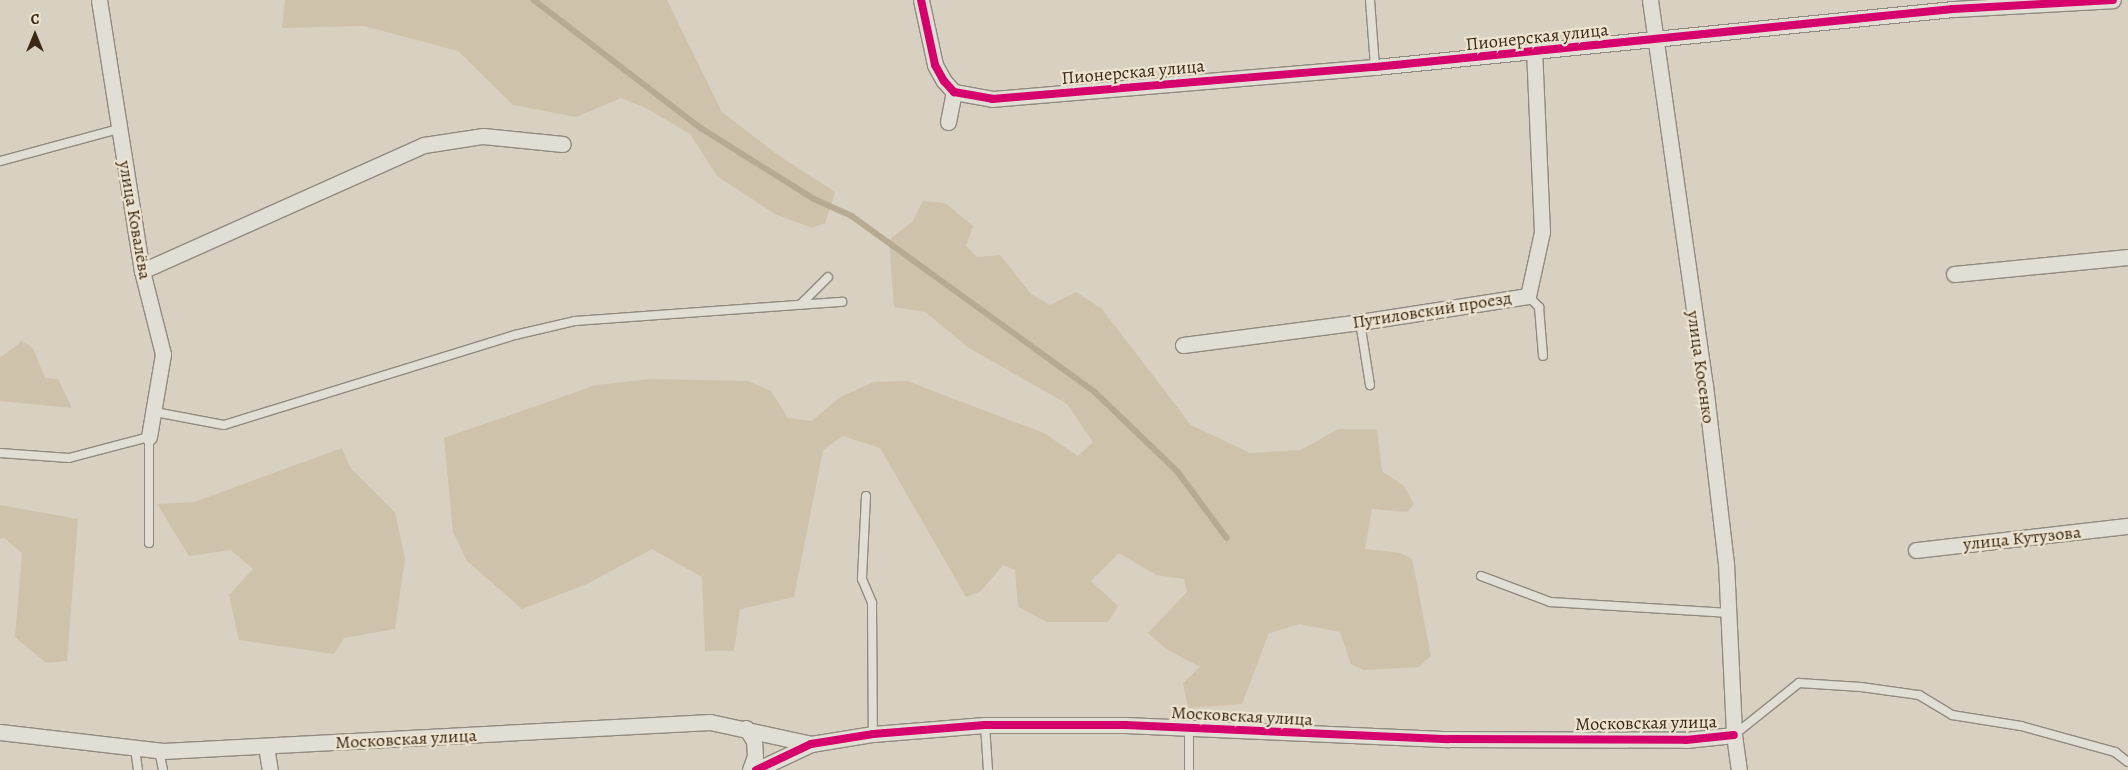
<!DOCTYPE html>
<meta charset="utf-8">
<style>
body{margin:0}
#map{position:relative;width:2128px;height:770px;overflow:hidden;background:#d8d0c0;font-family:Alegreya,serif}
div>[style]{position:absolute}
.green>*{inset:0;background:#cec2ab}
.stream>*{height:5.5px;margin:-2.75px;padding:0 2.75px;transform-origin:2.75px;border-radius:2.75px;background:#b7aa92}
.roads{filter:drop-shadow(1px 0 #918a7f) drop-shadow(-1px 0 #918a7f) drop-shadow(0 1px #918a7f) drop-shadow(0 -1px #918a7f)}
.service>*{height:8px;margin:-4px;padding:0 4px;transform-origin:4px;border-radius:4px;background:#e1ded5}
.minor>*{height:15px;margin:-7.5px;padding:0 7.5px;transform-origin:7.5px;border-radius:7.5px;background:#e1ded5}
.cycleway>*{height:8px;margin:-4px;padding:0 4px;transform-origin:4px;border-radius:4px;background:#d6006c}
span{translate:-50% -50%;white-space:nowrap;text-align:center;line-height:1.15;-webkit-text-stroke:4.5px #ece3d0;paint-order:stroke}
.street-label{font-size:18px;color:#3a2813}
.north{position:absolute;left:10px;top:10px;width:50px;height:50px;-webkit-text-stroke:4px #ece3d0;paint-order:stroke;rotate:0deg;font-size:14px;font-weight:700;line-height:20px;text-align:center;color:#3a2813}
.north::after{content:'';display:block;margin:auto;width:18px;height:22px;background:#3a2813;clip-path:polygon(50% 0,100% 100%,50% 72%,0 100%)}
</style>
<div id="map">
<div class="green">
<div style="clip-path:polygon(285px 0,667px 0,722px 112px,778px 155px,835px 192px,825px 223px,812px 228px,775px 214px,717px 176px,690px 134px,646px 108px,621px 98px,576px 117px,513px 105px,458px 51px,364px 26px,282px 28px)"></div>
<div style="clip-path:polygon(923px 201px,945px 203px,973px 226px,966px 246px,977px 257px,1000px 255px,1031px 294px,1050px 305px,1076px 292px,1102px 309px,1191px 425px,1250px 453px,1301px 450px,1338px 429px,1377px 429px,1382px 471px,1404px 486px,1414px 504px,1407px 512px,1372px 509px,1365px 549px,1401px 553px,1412px 559px,1431px 656px,1419px 667px,1363px 670px,1351px 664px,1340px 632px,1299px 624px,1269px 633px,1242px 704px,1188px 708px,1183px 683px,1200px 667px,1166px 649px,1148px 633px,1187px 592px,1184px 579px,1156px 575px,1119px 553px,1091px 581px,1118px 606px,1108px 622px,1047px 622px,1018px 607px,1015px 570px,1003px 565px,981px 591px,966px 597px,880px 448px,843px 436px,823px 450px,794px 597px,740px 609px,734px 651px,705px 651px,702px 577px,652px 549px,587px 584px,522px 609px,467px 561px,453px 532px,444px 438px,596px 385px,650px 379px,748px 381px,771px 391px,788px 418px,812px 421px,840px 397px,874px 382px,907px 381px,1044px 433px,1078px 456px,1093px 442px,1067px 404px,969px 348px,925px 312px,894px 307px,889px 240px,913px 221px)"></div>
<div style="clip-path:polygon(22px 341px,33px 348px,45px 378px,58px 379px,72px 408px,0 401px,0 358px)"></div>
<div style="clip-path:polygon(342px 448px,350px 467px,395px 512px,405px 558px,395px 629px,344px 638px,334px 654px,239px 640px,229px 595px,253px 569px,231px 550px,189px 556px,157px 504px,194px 502px)"></div>
<div style="clip-path:polygon(0 505px,78px 519px,67px 661px,46px 663px,15px 637px,22px 553px,4px 538px,0 539px)"></div>
</div>
<div class="stream">
<div style="left:534px;top:0;width:210px;rotate:37.5deg"></div>
<div style="left:701px;top:128px;width:133px;rotate:32.1deg"></div>
<div style="left:814px;top:199px;width:42px;rotate:24.1deg"></div>
<div style="left:852px;top:216px;width:300px;rotate:35.9deg"></div>
<div style="left:1095px;top:392px;width:115px;rotate:43.9deg"></div>
<div style="left:1178px;top:472px;width:82px;rotate:53.4deg"></div>
</div>
<div class="roads">
<div class="service">
<div style="left:1370px;top:0;width:67px;rotate:85.7deg"></div>
<div style="left:0;top:161px;width:123px;rotate:-15.1deg"></div>
<div style="left:1528px;top:296px;width:16px;rotate:45deg"></div>
<div style="left:1539px;top:307px;width:49px;rotate:85.3deg"></div>
<div style="left:801px;top:304px;width:38px;rotate:-45deg"></div>
<div style="left:1360px;top:322px;width:64px;rotate:81deg"></div>
<div style="left:155px;top:412px;width:70px;rotate:10.7deg"></div>
<div style="left:224px;top:425px;width:305px;rotate:-17.2deg"></div>
<div style="left:515px;top:335px;width:62px;rotate:-13.1deg"></div>
<div style="left:575px;top:321px;width:268px;rotate:-4.1deg"></div>
<div style="left:0;top:453px;width:69px;rotate:4.1deg"></div>
<div style="left:69px;top:458px;width:83px;rotate:-14.7deg"></div>
<div style="left:149px;top:437px;width:106px;rotate:90deg"></div>
<div style="left:866px;top:496px;width:83px;rotate:92.8deg"></div>
<div style="left:862px;top:579px;width:26px;rotate:67deg"></div>
<div style="left:872px;top:603px;width:131px;rotate:89.6deg"></div>
<div style="left:1481px;top:576px;width:74px;rotate:20.6deg"></div>
<div style="left:1550px;top:602px;width:180px;rotate:3.5deg"></div>
<div style="left:985px;top:725px;width:45px;rotate:86.2deg"></div>
<div style="left:1734px;top:735px;width:83px;rotate:-38.7deg"></div>
<div style="left:1799px;top:683px;width:62px;rotate:3.7deg"></div>
<div style="left:1861px;top:687px;width:59px;rotate:7.9deg"></div>
<div style="left:1919px;top:695px;width:39px;rotate:31deg"></div>
<div style="left:1952px;top:715px;width:70px;rotate:9.1deg"></div>
<div style="left:2021px;top:726px;width:98px;rotate:15.5deg"></div>
<div style="left:2115px;top:752px;width:16px;rotate:38deg"></div>
<div style="left:135px;top:749px;width:21px;rotate:82deg"></div>
<div style="left:159px;top:751px;width:19px;rotate:78deg"></div>
<div style="left:1189px;top:770px;width:42px;rotate:-90deg"></div>
</div>
<div class="minor">
<div style="left:99px;top:0;width:274px;rotate:81deg"></div>
<div style="left:142px;top:271px;width:86px;rotate:75.8deg"></div>
<div style="left:163px;top:354px;width:84px;rotate:99.6deg"></div>
<div style="left:921px;top:0;width:66px;rotate:77.8deg"></div>
<div style="left:935px;top:65px;width:18px;rotate:61deg"></div>
<div style="left:944px;top:81px;width:15px;rotate:48deg"></div>
<div style="left:954px;top:92px;width:39px;rotate:10deg"></div>
<div style="left:992px;top:99px;width:384px;rotate:-4.8deg"></div>
<div style="left:1375px;top:67px;width:581px;rotate:-5.73deg"></div>
<div style="left:1953px;top:9px;width:160px;rotate:-3.2deg"></div>
<div style="left:1650px;top:0;width:389px;rotate:81.9deg"></div>
<div style="left:1705px;top:385px;width:179px;rotate:83.3deg"></div>
<div style="left:1726px;top:563px;width:172px;rotate:87.3deg"></div>
<div style="left:1734px;top:735px;width:35px;rotate:82deg"></div>
<div style="left:948px;top:122px;width:31px;rotate:-79deg"></div>
<div style="left:142px;top:271px;width:309px;rotate:-24.1deg"></div>
<div style="left:424px;top:145px;width:60px;rotate:-8.7deg"></div>
<div style="left:483px;top:136px;width:80px;rotate:5.7deg"></div>
<div style="left:1954px;top:274px;width:175px;rotate:-5.6deg"></div>
<div style="left:1183px;top:345px;width:178px;rotate:-7.4deg"></div>
<div style="left:1360px;top:322px;width:170px;rotate:-8.8deg"></div>
<div style="left:1528px;top:296px;width:66px;rotate:-77.7deg"></div>
<div style="left:1542px;top:232px;width:180px;rotate:-92.5deg"></div>
<div style="left:1916px;top:550px;width:213px;rotate:-6.5deg"></div>
<div style="left:746px;top:728px;width:15px;rotate:58deg"></div>
<div style="left:754px;top:741px;width:15px;rotate:86deg"></div>
<div style="left:755px;top:756px;width:15px;rotate:110deg"></div>
<div style="left:0;top:732px;width:164px;rotate:6.6deg"></div>
<div style="left:163px;top:751px;width:548px;rotate:-3.03deg"></div>
<div style="left:710px;top:722px;width:103px;rotate:12.3deg"></div>
<div style="left:266px;top:746px;width:24px;rotate:81deg"></div>
<div style="left:756px;top:770px;width:61px;rotate:-25.3deg"></div>
<div style="left:811px;top:744px;width:63px;rotate:-9.2deg"></div>
<div style="left:873px;top:734px;width:112px;rotate:-4.6deg"></div>
<div style="left:985px;top:725px;width:140px"></div>
<div style="left:1125px;top:725px;width:324px;rotate:2.5deg"></div>
<div style="left:1449px;top:739px;width:237px;rotate:0.2deg"></div>
<div style="left:1686px;top:740px;width:48px;rotate:-5.9deg"></div>
</div>
</div>
<div class="cycleway">
<div style="left:921px;top:0;width:66px;rotate:77.8deg"></div>
<div style="left:935px;top:65px;width:18px;rotate:61deg"></div>
<div style="left:944px;top:81px;width:15px;rotate:48deg"></div>
<div style="left:954px;top:92px;width:39px;rotate:10deg"></div>
<div style="left:992px;top:99px;width:384px;rotate:-4.8deg"></div>
<div style="left:1375px;top:67px;width:581px;rotate:-5.73deg"></div>
<div style="left:1953px;top:9px;width:160px;rotate:-3.2deg"></div>
<div style="left:756px;top:770px;width:61px;rotate:-25.3deg"></div>
<div style="left:811px;top:744px;width:63px;rotate:-9.2deg"></div>
<div style="left:873px;top:734px;width:112px;rotate:-4.6deg"></div>
<div style="left:985px;top:725px;width:140px"></div>
<div style="left:1125px;top:725px;width:324px;rotate:2.5deg"></div>
<div style="left:1449px;top:739px;width:237px;rotate:0.2deg"></div>
<div style="left:1686px;top:740px;width:48px;rotate:-5.9deg"></div>
</div>
<div class="street-label">
<span style="left:1537px;top:37px;rotate:-6deg">Пионерская улица</span>
<span style="left:1133px;top:72px;rotate:-5deg">Пионерская улица</span>
<span style="left:135px;top:220px;rotate:80deg">улица Ковалёва</span>
<span style="left:1432px;top:310px;rotate:-9deg">Путиловский проезд</span>
<span style="left:1701px;top:367px;rotate:82deg">улица Косенко</span>
<span style="left:2022px;top:538px;rotate:-6deg">улица Кутузова</span>
<span style="left:1242px;top:716px;rotate:3deg">Московская улица</span>
<span style="left:1646px;top:723px;rotate:-1deg">Московская улица</span>
<span style="left:406px;top:739px;rotate:-3deg">Московская улица</span>
</div>
<div class="north">С</div>
</div>
